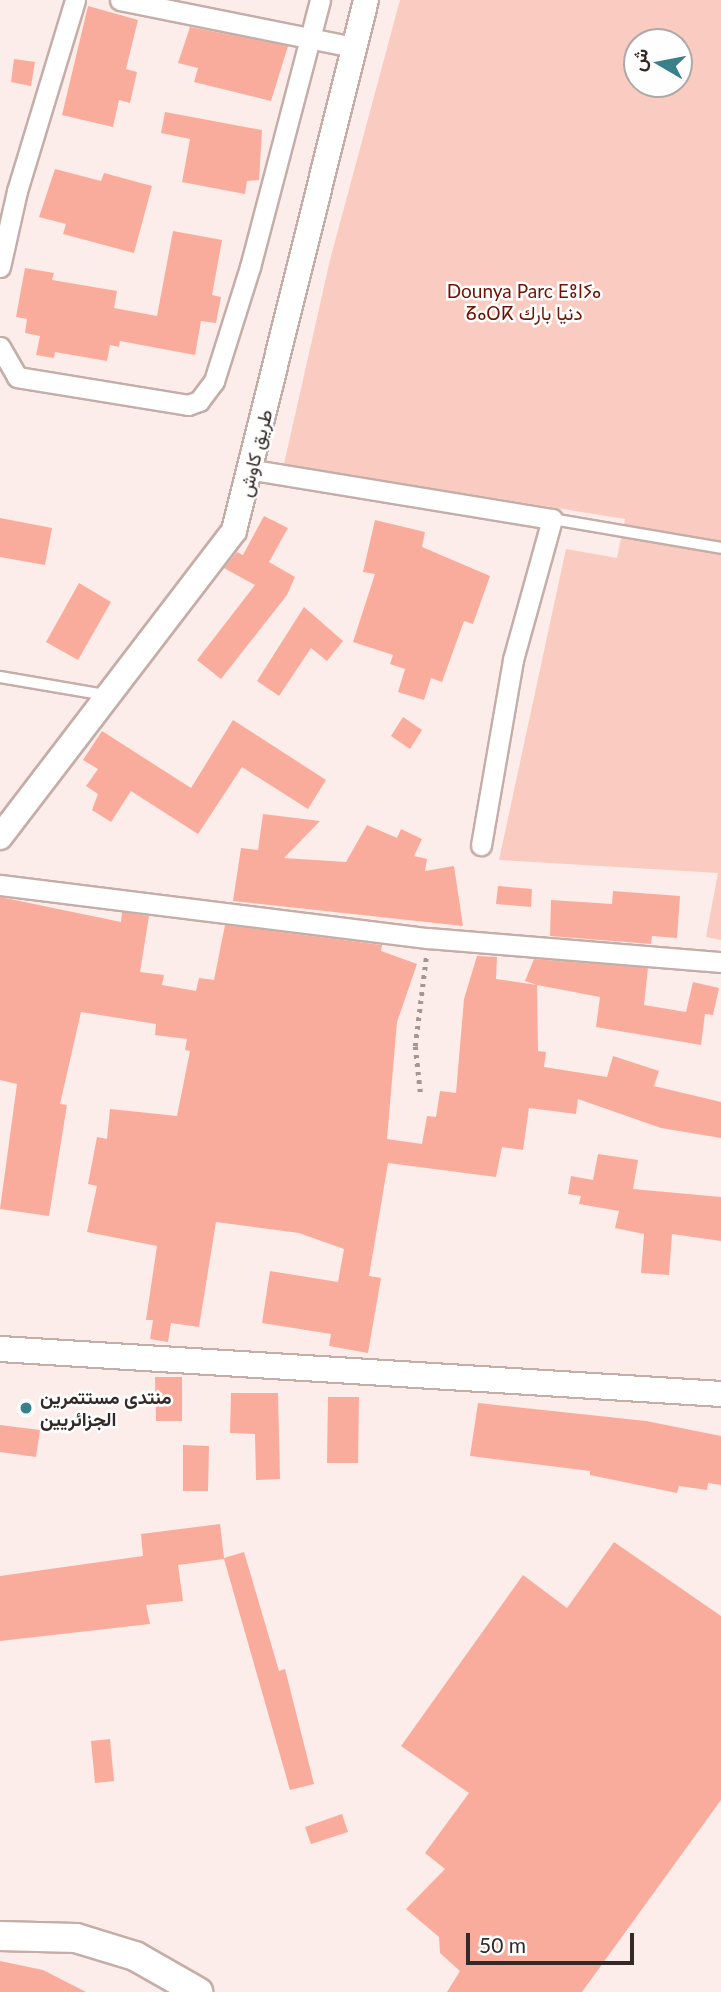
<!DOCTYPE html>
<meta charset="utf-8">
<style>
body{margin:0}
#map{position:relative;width:721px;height:1992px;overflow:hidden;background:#fcedea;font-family:Lato,Vazirmatn,"Noto Sans Tifinagh",sans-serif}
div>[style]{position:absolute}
.green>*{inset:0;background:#facbc0}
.building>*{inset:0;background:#faac9c}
.path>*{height:4.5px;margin-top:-2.25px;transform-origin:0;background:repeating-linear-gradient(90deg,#a39794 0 3.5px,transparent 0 8.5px)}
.roads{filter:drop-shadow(2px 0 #c5ada8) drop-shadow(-2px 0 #c5ada8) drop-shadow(0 2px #c5ada8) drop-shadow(0 -2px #c5ada8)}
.service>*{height:10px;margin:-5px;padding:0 5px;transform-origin:5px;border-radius:5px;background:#fff}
.minor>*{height:19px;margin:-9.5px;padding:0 9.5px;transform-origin:9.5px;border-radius:9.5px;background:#fff}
.tertiary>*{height:24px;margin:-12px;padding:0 12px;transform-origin:12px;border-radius:12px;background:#fff}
.secondary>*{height:28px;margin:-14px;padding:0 14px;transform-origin:14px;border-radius:14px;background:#fff}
.dots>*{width:19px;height:19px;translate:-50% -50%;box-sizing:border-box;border:4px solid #fefefe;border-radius:50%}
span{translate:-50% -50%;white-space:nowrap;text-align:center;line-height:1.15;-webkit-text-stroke:5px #fefefe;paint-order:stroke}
.park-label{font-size:19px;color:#6d1504}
.street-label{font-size:19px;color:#332a28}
.poi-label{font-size:19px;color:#332a28;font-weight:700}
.left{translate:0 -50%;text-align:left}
.north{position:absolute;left:623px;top:28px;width:70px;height:70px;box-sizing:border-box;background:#fefefe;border:2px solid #ada9a8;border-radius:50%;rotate:280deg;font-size:19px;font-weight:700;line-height:28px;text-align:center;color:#332a28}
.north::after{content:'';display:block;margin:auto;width:24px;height:32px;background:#39808a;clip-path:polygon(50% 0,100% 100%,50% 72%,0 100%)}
.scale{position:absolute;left:466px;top:1933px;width:168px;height:32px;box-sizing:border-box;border:4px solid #332a28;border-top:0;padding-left:9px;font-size:21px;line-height:24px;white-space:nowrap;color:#332a28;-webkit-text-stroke:5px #fefefe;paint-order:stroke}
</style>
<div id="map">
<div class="green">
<div style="clip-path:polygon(evenodd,400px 0,721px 0,721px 940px,706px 937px,718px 873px,499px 860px,566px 549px,617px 558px,625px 519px,284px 464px,330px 260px,400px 0,637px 42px,679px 42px,679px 84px,637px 84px,637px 42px)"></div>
</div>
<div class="building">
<div style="clip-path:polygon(88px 6px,138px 20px,126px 69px,137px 72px,130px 103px,119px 100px,113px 127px,62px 115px)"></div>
<div style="clip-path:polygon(190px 27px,288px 46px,271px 101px,194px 82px,198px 68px,178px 63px)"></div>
<div style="clip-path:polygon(14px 59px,35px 62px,31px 86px,11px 82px)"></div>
<div style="clip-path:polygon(165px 112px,262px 130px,259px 180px,247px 181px,245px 194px,182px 182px,190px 139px,161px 133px)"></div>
<div style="clip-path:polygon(55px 169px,101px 181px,104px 173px,152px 186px,134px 253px,63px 234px,66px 224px,39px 217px)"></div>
<div style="clip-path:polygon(173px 231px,222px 240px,212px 295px,221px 297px,216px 323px,201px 321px,195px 355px,120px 341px,119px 347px,110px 345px,107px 361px,55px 352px,54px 358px,36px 355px,40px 336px,25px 333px,27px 319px,16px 317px,25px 268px,54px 273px,52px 280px,117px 291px,114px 308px,157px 316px)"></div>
<div style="clip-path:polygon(264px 516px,288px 528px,269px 562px,295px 577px,287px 595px,221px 679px,197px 660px,255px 585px,224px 568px,237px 552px,243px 555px)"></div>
<div style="clip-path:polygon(0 518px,52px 528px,45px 565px,0 557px)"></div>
<div style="clip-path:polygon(375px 520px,425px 532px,422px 547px,490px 576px,473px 624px,464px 621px,442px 682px,431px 678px,424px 700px,398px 692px,405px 669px,390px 664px,393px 655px,353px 642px,375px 574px,363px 572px)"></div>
<div style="clip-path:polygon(79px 583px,111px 602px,78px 660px,46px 642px)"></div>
<div style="clip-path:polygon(304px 607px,343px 641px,327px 661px,311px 648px,279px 696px,257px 681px)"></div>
<div style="clip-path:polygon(403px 717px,422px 730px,410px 749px,391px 736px)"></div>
<div style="clip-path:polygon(233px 720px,326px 780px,308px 809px,242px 767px,198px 834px,131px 791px,111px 822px,92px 810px,98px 794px,86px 786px,98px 769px,83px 760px,102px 731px,191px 788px)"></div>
<div style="clip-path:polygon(263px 814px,320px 821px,284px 858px,346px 862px,367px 825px,397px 838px,401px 829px,422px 839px,414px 856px,427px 859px,425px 871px,454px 866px,463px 926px,233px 901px,241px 848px,258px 850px)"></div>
<div style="clip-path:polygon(498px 886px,532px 889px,531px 907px,496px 904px)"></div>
<div style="clip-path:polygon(613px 891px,680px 896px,677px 938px,652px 936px,651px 944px,550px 936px,551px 900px,612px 904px)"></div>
<div style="clip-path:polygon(0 897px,121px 922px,122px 912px,149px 916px,140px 972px,164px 975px,162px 985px,196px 991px,199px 978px,214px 980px,225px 925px,382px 945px,381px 951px,417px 964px,397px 1022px,387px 1139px,422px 1144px,427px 1116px,436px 1117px,440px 1091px,456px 1093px,464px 999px,477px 956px,497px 957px,496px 979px,537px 985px,525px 981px,534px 959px,648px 968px,644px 1005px,686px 1012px,693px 982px,719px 988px,713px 1015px,705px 1014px,701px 1045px,596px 1027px,600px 997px,537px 985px,538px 1051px,546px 1052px,544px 1067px,607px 1077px,613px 1056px,659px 1071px,654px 1086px,721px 1102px,721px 1138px,661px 1128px,578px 1099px,576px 1114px,529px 1108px,523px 1150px,502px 1147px,496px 1177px,388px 1163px,369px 1276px,381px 1278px,368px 1353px,329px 1346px,331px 1334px,262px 1323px,270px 1271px,338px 1282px,344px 1249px,299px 1233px,216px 1222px,199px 1327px,171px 1323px,168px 1342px,150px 1339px,153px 1320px,146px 1320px,157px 1246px,87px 1232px,97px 1186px,88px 1184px,97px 1137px,107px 1139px,110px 1109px,177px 1116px,190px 1051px,185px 1050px,187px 1039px,155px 1035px,156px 1024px,81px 1012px,60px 1104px,67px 1105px,49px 1216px,0 1209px,17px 1084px,0 1080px)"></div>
<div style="clip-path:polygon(598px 1154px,638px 1160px,633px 1189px,721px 1197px,721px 1241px,672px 1234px,669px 1275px,641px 1273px,644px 1234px,615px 1228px,619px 1211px,579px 1204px,581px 1196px,568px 1194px,571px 1176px,593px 1180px)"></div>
<div style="clip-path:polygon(155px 1377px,182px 1377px,182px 1421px,156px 1421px)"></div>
<div style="clip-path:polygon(231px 1393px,278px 1393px,280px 1479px,256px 1480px,255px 1434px,230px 1433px)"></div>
<div style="clip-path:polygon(328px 1397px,359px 1397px,358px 1463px,327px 1463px)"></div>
<div style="clip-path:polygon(478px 1403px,646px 1421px,721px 1436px,721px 1485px,708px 1483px,707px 1490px,679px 1486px,677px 1493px,590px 1475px,590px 1471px,470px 1456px)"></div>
<div style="clip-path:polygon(0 1425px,40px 1430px,36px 1457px,0 1452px)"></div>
<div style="clip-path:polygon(183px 1445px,209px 1446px,208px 1491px,183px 1491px)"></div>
<div style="clip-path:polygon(220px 1524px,224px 1558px,244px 1552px,279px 1671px,285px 1669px,314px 1784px,290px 1790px,224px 1559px,178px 1565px,183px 1601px,146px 1605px,150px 1624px,0 1641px,0 1576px,143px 1556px,141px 1534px)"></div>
<div style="clip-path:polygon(614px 1542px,721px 1616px,721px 1800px,582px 1992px,447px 1992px,460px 1971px,440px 1953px,439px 1937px,406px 1909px,445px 1869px,425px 1853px,469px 1793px,401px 1746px,523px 1575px,567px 1608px)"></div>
<div style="clip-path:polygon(110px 1739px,114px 1781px,95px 1783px,91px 1741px)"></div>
<div style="clip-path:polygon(342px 1814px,348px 1832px,311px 1844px,305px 1827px)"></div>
<div style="clip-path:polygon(0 1961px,43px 1970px,86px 1992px,0 1992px)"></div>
</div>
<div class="path">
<div style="left:420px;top:1092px;width:46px;rotate:-96.2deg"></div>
<div style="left:415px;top:1046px;width:89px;rotate:-82.9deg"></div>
</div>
<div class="roads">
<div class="service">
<div style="left:552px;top:519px;width:171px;rotate:9.7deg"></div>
<div style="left:0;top:677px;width:107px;rotate:9.7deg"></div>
</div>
<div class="minor">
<div style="left:120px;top:0;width:238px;rotate:11.4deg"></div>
<div style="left:0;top:267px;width:78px;rotate:-77.4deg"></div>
<div style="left:17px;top:191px;width:200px;rotate:-73.1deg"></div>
<div style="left:0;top:347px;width:34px;rotate:60deg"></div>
<div style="left:17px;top:377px;width:173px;rotate:9.3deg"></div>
<div style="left:188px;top:405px;width:12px;rotate:-20deg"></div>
<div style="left:199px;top:401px;width:25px;rotate:-53deg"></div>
<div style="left:214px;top:381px;width:120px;rotate:-72.5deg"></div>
<div style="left:250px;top:267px;width:276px;rotate:-75.3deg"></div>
<div style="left:253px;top:470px;width:303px;rotate:9.3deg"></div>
<div style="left:552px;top:519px;width:146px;rotate:105.5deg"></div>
<div style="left:513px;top:660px;width:188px;rotate:99.8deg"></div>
<div style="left:0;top:885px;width:431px;rotate:7.1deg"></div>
<div style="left:428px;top:938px;width:294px;rotate:4.7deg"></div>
</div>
<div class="tertiary">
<div style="left:0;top:837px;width:385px;rotate:-52.6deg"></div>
<div style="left:234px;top:531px;width:547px;rotate:-76.04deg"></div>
<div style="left:0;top:1349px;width:722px;rotate:3.57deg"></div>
</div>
<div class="secondary">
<div style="left:0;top:1936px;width:76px;rotate:1.5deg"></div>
<div style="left:76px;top:1938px;width:62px;rotate:17deg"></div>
<div style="left:135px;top:1956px;width:73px;rotate:29.7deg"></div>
</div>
</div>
<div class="dots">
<div style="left:26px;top:1408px;background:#39808a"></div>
</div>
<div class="park-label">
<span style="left:524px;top:302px">Dounya Parc ⴹⵓⵏⵢⴰ<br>ⵒⴰⵔⴽ دنيا بارك</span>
</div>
<div class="street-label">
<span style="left:255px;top:453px;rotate:-76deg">طريق كاوش</span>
</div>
<div class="poi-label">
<span class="left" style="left:40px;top:1408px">منتدى مستتمرين<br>الجزائريين</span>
</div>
<div class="north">ش</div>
<div class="scale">50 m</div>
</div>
